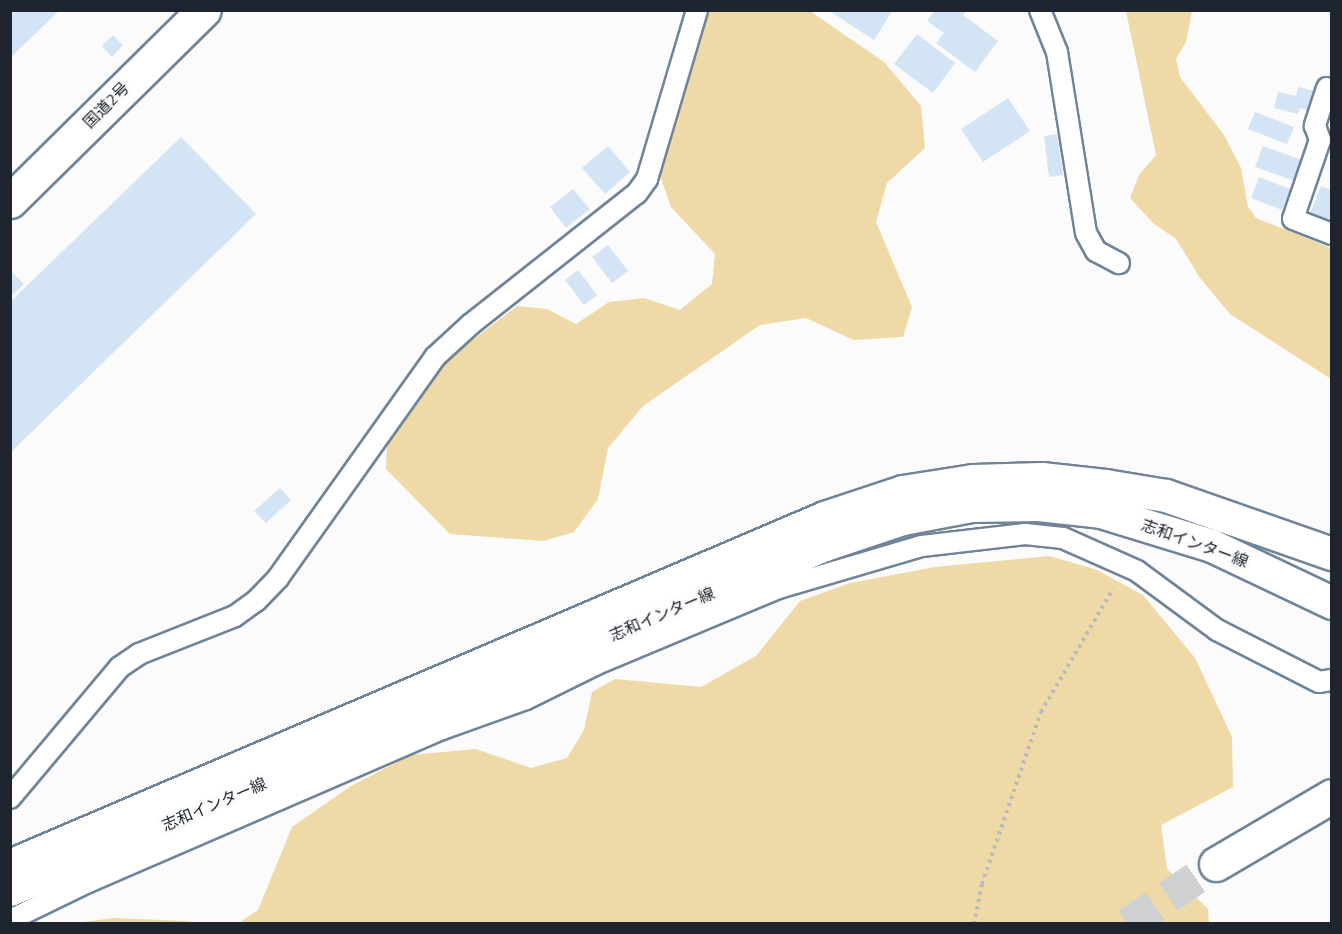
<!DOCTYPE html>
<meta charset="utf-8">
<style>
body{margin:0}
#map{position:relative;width:1342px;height:934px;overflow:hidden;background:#fbfbfb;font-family:"Titillium Web","Noto Sans JP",sans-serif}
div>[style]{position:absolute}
.green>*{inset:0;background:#eed9a7}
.building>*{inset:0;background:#d3e4f5}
.highway-tunnel>*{height:33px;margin-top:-16.5px;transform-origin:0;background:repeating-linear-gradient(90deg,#cfd0d2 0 33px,transparent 0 49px)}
.path>*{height:4px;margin-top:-2px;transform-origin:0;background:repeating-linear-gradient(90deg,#b7b9bc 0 3px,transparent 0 7.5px)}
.roads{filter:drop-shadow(2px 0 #708498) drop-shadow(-2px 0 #708498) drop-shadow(0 2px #708498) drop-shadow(0 -2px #708498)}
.street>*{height:20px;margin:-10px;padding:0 10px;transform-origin:10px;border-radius:10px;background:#fff}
.primary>*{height:32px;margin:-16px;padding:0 16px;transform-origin:16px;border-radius:16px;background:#fff}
.highway>*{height:33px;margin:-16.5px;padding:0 16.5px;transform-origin:16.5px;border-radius:16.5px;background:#fff}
span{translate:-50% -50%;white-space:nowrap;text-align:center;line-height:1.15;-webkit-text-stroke:6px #fbfbfb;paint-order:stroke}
.street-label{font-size:16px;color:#1e252e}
.frame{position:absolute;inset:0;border:12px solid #1e252e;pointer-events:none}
</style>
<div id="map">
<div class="green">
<div style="clip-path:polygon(708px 11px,810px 11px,884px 62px,921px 106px,925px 148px,887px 183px,876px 222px,912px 307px,903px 337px,854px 340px,806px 318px,760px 325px,643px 406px,608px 448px,598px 499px,574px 532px,543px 541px,450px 534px,386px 469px,387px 445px,445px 361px,517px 306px,547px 309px,576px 324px,609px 302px,644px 298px,680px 310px,712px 284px,715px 254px,671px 207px,660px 176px)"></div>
<div style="clip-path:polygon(1126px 11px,1192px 11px,1186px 42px,1176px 59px,1180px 77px,1224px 135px,1241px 168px,1248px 207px,1256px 218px,1331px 248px,1331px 379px,1230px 314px,1200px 278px,1176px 239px,1153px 223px,1130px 198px,1139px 175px,1156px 155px)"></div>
<div style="clip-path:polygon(1050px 556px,1097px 570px,1143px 595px,1195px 658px,1232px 737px,1233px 787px,1161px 825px,1167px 869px,1208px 909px,1209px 923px,239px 923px,258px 910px,292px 827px,351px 786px,411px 755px,476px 749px,531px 768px,567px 758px,584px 730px,592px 692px,615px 679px,701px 687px,756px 656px,800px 601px,850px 583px,935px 567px)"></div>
<div style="clip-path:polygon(114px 918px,186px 921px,199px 923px,74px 923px)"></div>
</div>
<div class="building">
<div style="clip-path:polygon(10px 10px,60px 10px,10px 58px)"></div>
<div style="clip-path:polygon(828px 10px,893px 10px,874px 40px)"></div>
<div style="clip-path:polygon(935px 10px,967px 10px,963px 15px,998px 41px,975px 72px,936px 43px,944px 33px,927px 21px)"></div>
<div style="clip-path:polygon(917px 34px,955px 63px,933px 93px,894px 64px)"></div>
<div style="clip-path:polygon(113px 35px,123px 45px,112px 57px,102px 46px)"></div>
<div style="clip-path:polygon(1298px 87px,1315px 91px,1310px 111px,1300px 108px,1298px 114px,1274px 108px,1278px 92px,1296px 96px)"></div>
<div style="clip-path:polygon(1008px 98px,1030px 131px,983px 162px,961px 129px)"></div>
<div style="clip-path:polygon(1255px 112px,1294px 127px,1287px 144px,1248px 129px)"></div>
<div style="clip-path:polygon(1057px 134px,1063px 175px,1049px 177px,1044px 136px)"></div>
<div style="clip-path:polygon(181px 137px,256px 214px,10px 453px,10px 302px)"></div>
<div style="clip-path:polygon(608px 146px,630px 172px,605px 194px,582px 168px)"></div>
<div style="clip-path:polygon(1263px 146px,1302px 160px,1295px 181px,1255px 167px)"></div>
<div style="clip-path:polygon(1259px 177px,1290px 189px,1282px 210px,1251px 198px)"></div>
<div style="clip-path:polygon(1321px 186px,1332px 190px,1332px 225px,1309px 216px)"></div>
<div style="clip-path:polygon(573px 189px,590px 209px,566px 228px,550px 207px)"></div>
<div style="clip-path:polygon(608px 245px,628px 271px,612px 283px,592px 257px)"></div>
<div style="clip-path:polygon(10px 270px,24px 284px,10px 297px)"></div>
<div style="clip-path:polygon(578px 270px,597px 295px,584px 305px,565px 280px)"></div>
<div style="clip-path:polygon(280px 488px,291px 500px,266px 523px,254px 511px)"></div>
</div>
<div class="highway-tunnel">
<div style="left:1128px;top:924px;width:107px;rotate:-34.3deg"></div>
</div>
<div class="path">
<div style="left:974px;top:924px;width:41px;rotate:-78.7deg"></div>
<div style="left:982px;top:884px;width:182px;rotate:-71.1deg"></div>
<div style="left:1041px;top:712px;width:143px;rotate:-59.7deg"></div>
</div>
<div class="roads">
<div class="street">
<div style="left:1040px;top:10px;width:45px;rotate:68deg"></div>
<div style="left:1057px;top:52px;width:183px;rotate:80.9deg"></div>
<div style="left:1086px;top:233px;width:21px;rotate:61deg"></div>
<div style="left:1096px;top:251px;width:26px;rotate:28deg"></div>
<div style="left:1327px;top:88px;width:40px;rotate:108deg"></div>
<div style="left:1315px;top:126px;width:15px;rotate:70deg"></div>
<div style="left:1320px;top:140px;width:83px;rotate:108.9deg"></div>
<div style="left:1293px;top:219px;width:42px;rotate:21deg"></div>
<div style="left:10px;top:798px;width:171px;rotate:-50deg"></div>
<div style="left:120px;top:667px;width:23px;rotate:-34deg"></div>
<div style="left:139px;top:654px;width:103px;rotate:-21.6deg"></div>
<div style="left:235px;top:616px;width:26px;rotate:-36deg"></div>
<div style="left:256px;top:601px;width:32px;rotate:-46deg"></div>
<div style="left:278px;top:578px;width:271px;rotate:-54.6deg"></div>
<div style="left:435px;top:357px;width:49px;rotate:-42.5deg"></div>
<div style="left:471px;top:324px;width:211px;rotate:-38.3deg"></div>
<div style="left:637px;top:193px;width:17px;rotate:-54deg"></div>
<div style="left:647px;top:179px;width:176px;rotate:-73.5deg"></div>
<div style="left:10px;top:920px;width:87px;rotate:-26deg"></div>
<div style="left:88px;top:882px;width:386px;rotate:-23.4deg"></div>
<div style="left:442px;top:729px;width:89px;rotate:-19.7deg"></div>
<div style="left:526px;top:699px;width:79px;rotate:-26.2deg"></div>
<div style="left:597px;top:664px;width:197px;rotate:-22.7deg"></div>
<div style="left:779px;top:588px;width:149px;rotate:-16.4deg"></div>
<div style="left:922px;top:546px;width:104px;rotate:-6.6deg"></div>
<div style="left:1025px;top:534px;width:38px;rotate:6deg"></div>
<div style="left:1063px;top:538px;width:81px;rotate:24deg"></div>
<div style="left:1137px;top:571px;width:99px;rotate:36.4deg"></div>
<div style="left:1217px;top:630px;width:114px;rotate:27deg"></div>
<div style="left:1319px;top:682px;width:13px;rotate:-9deg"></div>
</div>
<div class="primary">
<div style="left:10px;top:866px;width:886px;rotate:-23.12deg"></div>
<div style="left:825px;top:518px;width:82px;rotate:-18.4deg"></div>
<div style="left:903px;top:492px;width:71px;rotate:-8.9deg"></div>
<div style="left:973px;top:481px;width:69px;rotate:-1.7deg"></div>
<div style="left:1042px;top:479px;width:64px;rotate:6.2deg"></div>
<div style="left:1106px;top:486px;width:61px;rotate:9.5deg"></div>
<div style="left:1166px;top:496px;width:176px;rotate:19.3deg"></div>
<div style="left:10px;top:890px;width:885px;rotate:-22.94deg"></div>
<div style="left:825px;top:545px;width:82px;rotate:-18.4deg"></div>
<div style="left:903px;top:519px;width:70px;rotate:-10.7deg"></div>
<div style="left:972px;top:506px;width:67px;rotate:-0.9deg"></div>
<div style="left:1039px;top:505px;width:62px;rotate:6.4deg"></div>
<div style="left:1101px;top:512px;width:116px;rotate:17deg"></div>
<div style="left:1212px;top:546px;width:133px;rotate:25.4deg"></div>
</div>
<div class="highway">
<div style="left:10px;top:201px;width:272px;rotate:-44.6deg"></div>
<div style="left:1216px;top:864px;width:134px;rotate:-30.4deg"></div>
</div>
</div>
<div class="street-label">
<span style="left:106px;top:105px;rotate:-45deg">国道2号</span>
<span style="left:1195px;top:543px;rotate:20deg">志和インター線</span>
<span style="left:662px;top:614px;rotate:-23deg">志和インター線</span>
<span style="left:214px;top:804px;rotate:-23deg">志和インター線</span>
</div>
<div class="frame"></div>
</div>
